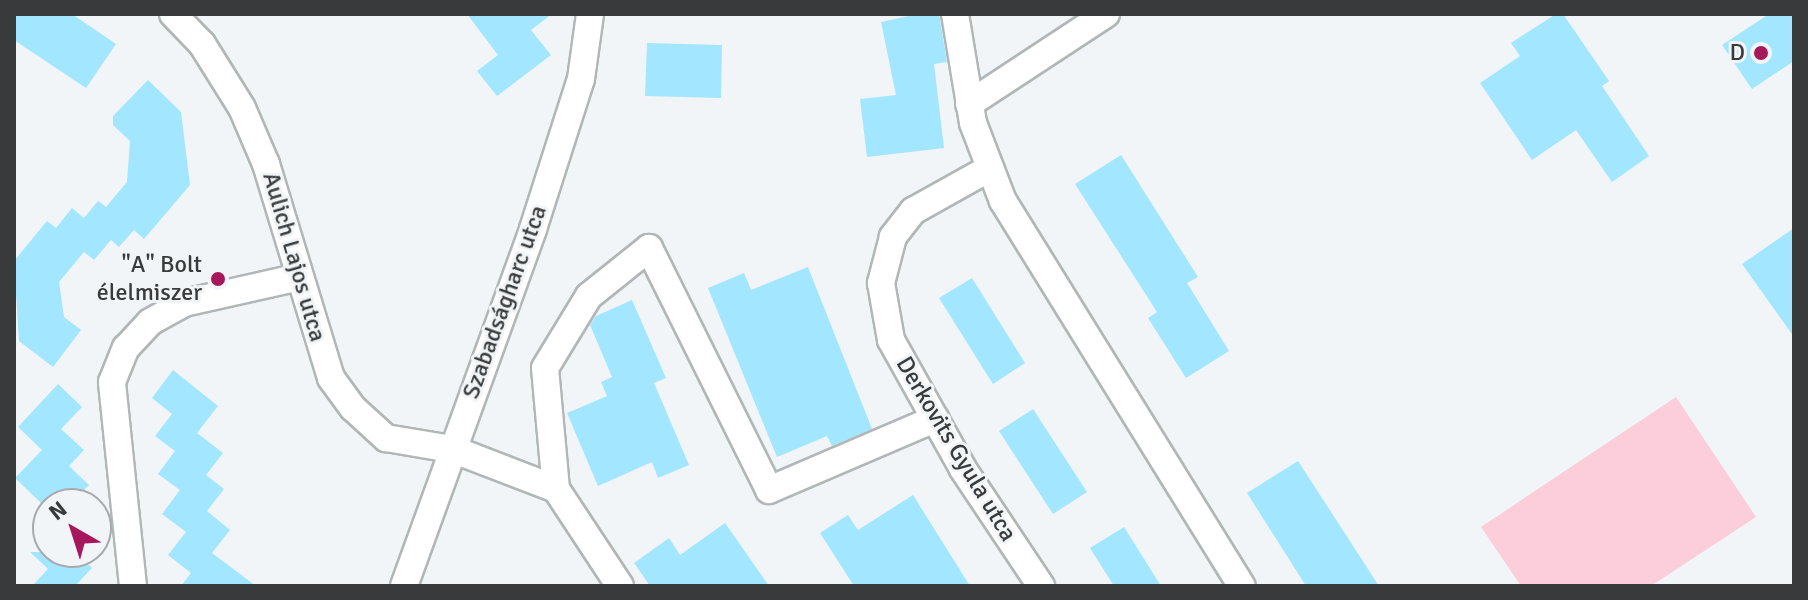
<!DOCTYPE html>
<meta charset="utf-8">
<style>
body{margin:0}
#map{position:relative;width:1808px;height:600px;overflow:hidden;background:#f1f5f7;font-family:Signika,sans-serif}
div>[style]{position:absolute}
.green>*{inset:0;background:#fccddb}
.building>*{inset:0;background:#a2e6ff}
.roads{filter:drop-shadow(2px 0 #b1b6b7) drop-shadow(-2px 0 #b1b6b7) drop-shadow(0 2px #b1b6b7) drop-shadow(0 -2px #b1b6b7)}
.street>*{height:26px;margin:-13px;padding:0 13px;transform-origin:13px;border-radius:13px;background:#fff}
.dots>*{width:22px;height:22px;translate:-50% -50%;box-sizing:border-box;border:4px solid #f1f5f7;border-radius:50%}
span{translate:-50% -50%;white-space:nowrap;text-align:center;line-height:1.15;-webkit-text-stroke:6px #f1f5f7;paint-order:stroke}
.poi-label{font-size:24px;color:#383a3b}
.right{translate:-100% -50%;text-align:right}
.street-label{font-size:24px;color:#383a3b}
.frame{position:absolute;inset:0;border:16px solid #383a3b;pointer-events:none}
.north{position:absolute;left:32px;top:488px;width:80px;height:80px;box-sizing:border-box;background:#f1f5f7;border:2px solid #a7aaac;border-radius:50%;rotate:321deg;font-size:22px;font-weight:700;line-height:32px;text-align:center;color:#383a3b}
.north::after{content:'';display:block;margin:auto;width:28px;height:36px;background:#a6185b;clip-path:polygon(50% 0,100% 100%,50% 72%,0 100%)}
</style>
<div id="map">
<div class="green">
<div style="clip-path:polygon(1676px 397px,1756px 517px,1651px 586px,1521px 586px,1481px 527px)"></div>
</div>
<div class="building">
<div style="clip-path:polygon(14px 14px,72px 14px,116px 44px,86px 88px,14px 40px)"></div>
<div style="clip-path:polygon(467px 14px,552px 14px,531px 30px,551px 55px,497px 96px,477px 71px,498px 55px)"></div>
<div style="clip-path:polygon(918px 14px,939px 14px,947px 62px,934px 64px,944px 148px,867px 157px,860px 99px,896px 95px,881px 22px)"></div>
<div style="clip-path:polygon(1556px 14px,1563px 14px,1609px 81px,1602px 86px,1649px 156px,1612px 182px,1576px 130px,1532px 160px,1480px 83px,1520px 56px,1511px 43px)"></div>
<div style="clip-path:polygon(1769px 14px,1794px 14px,1794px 61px,1752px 89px,1722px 45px)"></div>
<div style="clip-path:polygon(647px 43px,722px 45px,721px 98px,645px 96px)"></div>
<div style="clip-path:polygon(148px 80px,181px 112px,190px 185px,144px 239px,134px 230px,119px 247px,111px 240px,94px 260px,84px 252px,59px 282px,64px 317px,81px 330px,53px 367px,19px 341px,14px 261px,47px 221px,56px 228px,72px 208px,84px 218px,98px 201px,106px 207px,127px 182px,130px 141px,113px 125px,113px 116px)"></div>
<div style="clip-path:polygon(1121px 155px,1198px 277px,1187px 283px,1229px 351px,1186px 378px,1148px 318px,1157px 312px,1075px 184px)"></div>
<div style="clip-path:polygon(1794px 228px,1794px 337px,1742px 264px)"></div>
<div style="clip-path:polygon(808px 267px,872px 429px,832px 446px,827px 436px,777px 457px,708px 288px,744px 273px,751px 290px)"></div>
<div style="clip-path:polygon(972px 278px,1025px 363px,993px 384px,939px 298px)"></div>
<div style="clip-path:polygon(632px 300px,666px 378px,654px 383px,689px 465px,658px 478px,652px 462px,598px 486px,567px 413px,607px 396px,601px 382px,612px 377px,590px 325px,596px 316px)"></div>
<div style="clip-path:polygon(173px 370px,218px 406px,197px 433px,223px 453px,206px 475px,224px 489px,207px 511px,230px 530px,212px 553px,256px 586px,181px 586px,191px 573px,168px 555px,186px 532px,162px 514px,180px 490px,158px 474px,175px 451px,155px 436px,172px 414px,152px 398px)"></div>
<div style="clip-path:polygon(58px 384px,82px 407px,61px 429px,84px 450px,69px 466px,89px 485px,70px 504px,42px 504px,15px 478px,42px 450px,18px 427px)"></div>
<div style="clip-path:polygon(1033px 409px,1087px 492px,1053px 514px,999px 431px)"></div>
<div style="clip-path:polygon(1298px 461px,1379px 586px,1306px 586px,1247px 493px)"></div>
<div style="clip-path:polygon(913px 495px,970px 586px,854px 586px,820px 533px,848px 515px,858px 530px)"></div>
<div style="clip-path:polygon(725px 523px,769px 586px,650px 586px,634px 563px,669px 538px,680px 555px)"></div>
<div style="clip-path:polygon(1124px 527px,1161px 586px,1114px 586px,1090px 548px)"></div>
<div style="clip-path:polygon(30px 552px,75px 552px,92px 568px,75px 586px,32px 586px,48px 569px)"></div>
</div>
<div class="roads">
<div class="street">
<div style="left:173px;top:14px;width:42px;rotate:46deg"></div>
<div style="left:202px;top:44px;width:75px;rotate:58deg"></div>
<div style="left:242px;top:108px;width:61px;rotate:66.8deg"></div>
<div style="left:266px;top:164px;width:224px;rotate:73.1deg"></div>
<div style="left:331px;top:378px;width:37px;rotate:54deg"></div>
<div style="left:353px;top:408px;width:45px;rotate:42.3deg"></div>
<div style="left:386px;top:438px;width:67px;rotate:9.5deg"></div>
<div style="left:452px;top:449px;width:111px;rotate:21deg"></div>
<div style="left:955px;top:14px;width:110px;rotate:80.6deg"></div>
<div style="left:973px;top:123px;width:84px;rotate:69deg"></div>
<div style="left:1003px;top:201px;width:453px;rotate:58.2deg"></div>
<div style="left:969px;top:104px;width:164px;rotate:-33.3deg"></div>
<div style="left:990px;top:168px;width:88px;rotate:150.8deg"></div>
<div style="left:913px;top:211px;width:33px;rotate:128deg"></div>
<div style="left:893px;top:237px;width:48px;rotate:104.6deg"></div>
<div style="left:881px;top:283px;width:58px;rotate:80deg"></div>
<div style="left:891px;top:340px;width:148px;rotate:60.8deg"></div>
<div style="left:963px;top:469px;width:141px;rotate:56.3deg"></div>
<div style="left:133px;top:586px;width:205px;rotate:-95.9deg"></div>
<div style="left:112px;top:382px;width:37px;rotate:-68deg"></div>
<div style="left:126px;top:348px;width:35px;rotate:-47deg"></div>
<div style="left:150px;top:322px;width:39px;rotate:-29deg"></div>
<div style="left:184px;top:303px;width:118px;rotate:-12.7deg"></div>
<div style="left:404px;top:586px;width:380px;rotate:-70.1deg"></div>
<div style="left:533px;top:229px;width:157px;rotate:-72.3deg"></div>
<div style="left:581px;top:79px;width:66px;rotate:-82.1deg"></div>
<div style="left:620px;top:586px;width:116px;rotate:-123.4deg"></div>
<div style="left:556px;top:489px;width:121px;rotate:-95.2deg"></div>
<div style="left:545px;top:368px;width:84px;rotate:-58.6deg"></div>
<div style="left:589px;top:296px;width:77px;rotate:-38.7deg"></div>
<div style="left:649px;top:248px;width:270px;rotate:63.6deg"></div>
<div style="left:769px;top:490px;width:181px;rotate:-23.2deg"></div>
</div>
</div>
<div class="dots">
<div style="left:1761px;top:53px;background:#a6185b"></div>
<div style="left:218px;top:279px;background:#a6185b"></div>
</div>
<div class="poi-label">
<span class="right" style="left:1745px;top:53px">D</span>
<span class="right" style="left:202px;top:279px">"A" Bolt<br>élelmiszer</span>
</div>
<div class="street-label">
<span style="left:294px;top:257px;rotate:74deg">Aulich Lajos utca</span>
<span style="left:505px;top:302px;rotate:-70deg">Szabadságharc utca</span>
<span style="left:956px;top:449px;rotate:59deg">Derkovits Gyula utca</span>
</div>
<div class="frame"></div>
<div class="north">N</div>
</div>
